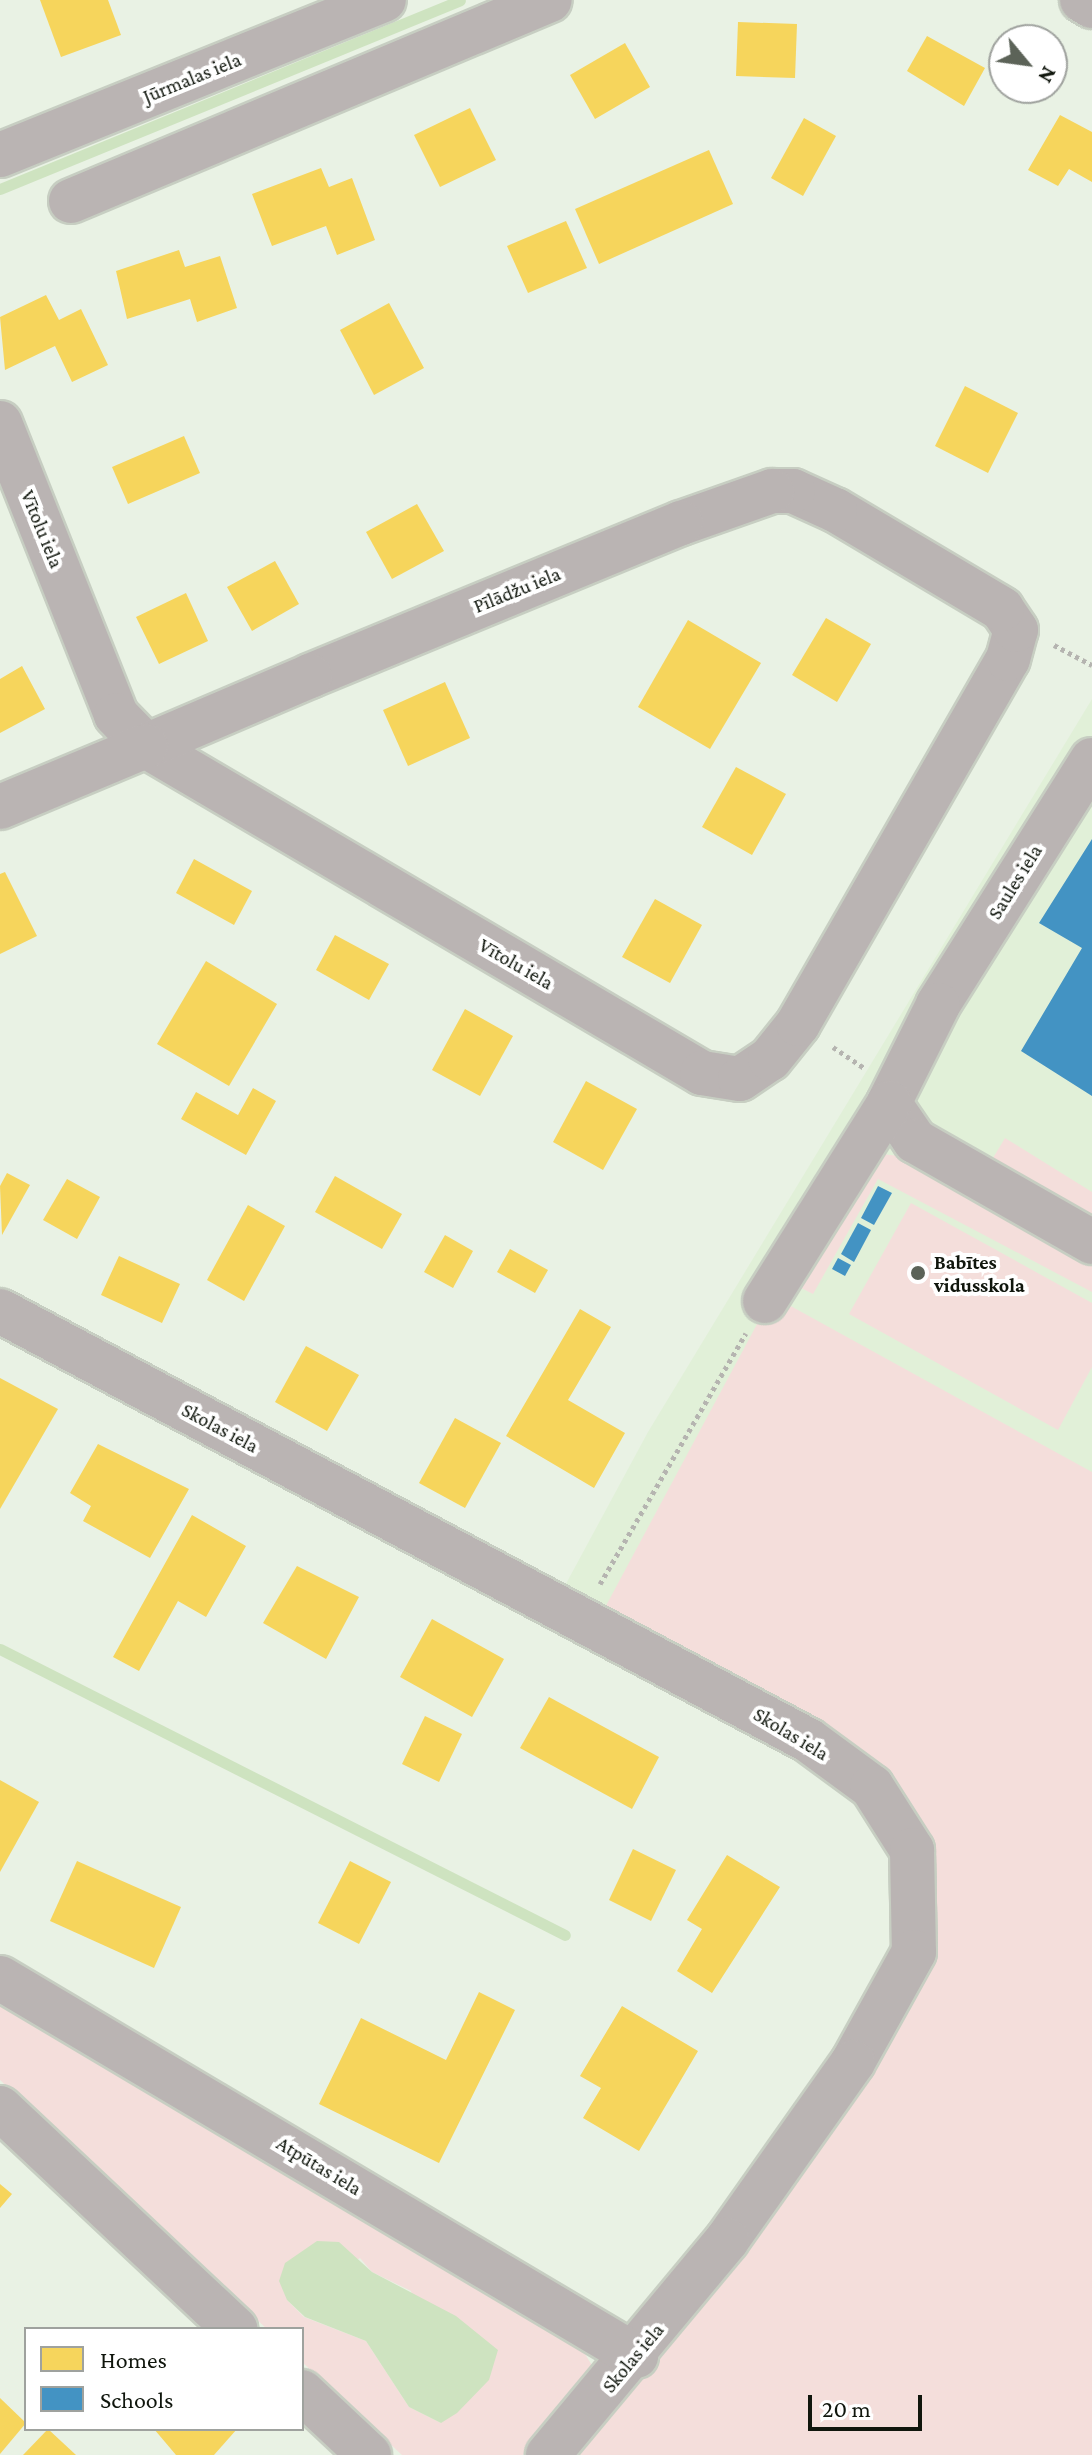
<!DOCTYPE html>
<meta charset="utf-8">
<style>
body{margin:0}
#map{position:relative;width:1092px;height:2455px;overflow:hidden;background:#e9f2e4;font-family:"Crimson Pro",serif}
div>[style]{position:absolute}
.built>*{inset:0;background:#e1f0d8}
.green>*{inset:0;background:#f4dedb}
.water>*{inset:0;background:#cee3c0}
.homes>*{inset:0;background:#f6d55c}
.schools>*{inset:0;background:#4393c3}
.stream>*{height:11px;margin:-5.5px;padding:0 5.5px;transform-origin:5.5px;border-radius:5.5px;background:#cee3c0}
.path>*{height:5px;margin-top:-2.5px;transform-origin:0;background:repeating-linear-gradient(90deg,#b5b4b0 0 4px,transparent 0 8px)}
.roads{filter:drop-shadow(2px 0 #c7cec2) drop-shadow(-2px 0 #c7cec2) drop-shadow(0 2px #c7cec2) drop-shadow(0 -2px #c7cec2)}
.minor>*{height:44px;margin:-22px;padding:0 22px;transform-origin:22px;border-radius:22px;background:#bab4b3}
.dots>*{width:22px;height:22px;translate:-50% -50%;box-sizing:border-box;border:4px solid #fff;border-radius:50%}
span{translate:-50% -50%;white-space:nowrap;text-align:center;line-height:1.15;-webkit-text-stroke:8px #fff;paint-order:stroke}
.street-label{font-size:20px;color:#10160d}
.poi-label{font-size:20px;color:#10160d;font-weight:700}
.left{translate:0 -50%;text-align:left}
.legend{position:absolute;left:24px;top:2327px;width:280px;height:104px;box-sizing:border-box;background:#fff;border:2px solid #9fa29e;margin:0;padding:10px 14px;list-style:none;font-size:24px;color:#10160d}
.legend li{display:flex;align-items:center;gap:16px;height:40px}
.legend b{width:40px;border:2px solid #9fa29e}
.north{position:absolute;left:988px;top:24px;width:80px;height:80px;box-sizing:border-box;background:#fff;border:2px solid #9fa29e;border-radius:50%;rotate:119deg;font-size:22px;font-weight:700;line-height:32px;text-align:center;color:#10160d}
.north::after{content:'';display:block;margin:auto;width:28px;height:36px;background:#5c6358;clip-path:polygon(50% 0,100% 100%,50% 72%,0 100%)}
.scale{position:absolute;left:808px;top:2395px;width:114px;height:36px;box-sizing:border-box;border:4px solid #10160d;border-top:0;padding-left:10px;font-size:24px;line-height:28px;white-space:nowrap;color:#10160d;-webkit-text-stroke:6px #fff;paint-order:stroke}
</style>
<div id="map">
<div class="built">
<div style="clip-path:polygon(1092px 699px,1092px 1959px,561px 1593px,648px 1432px)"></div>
</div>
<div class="green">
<div style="clip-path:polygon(1005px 1138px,1092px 1192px,1092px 1228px,984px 1173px)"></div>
<div style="clip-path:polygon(904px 1149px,1092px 1261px,1092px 1292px,878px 1179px,813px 1294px,799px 1287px,874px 1153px,899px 1156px)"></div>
<div style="clip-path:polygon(911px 1203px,1092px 1303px,1092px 1367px,1058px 1430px,849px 1314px)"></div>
<div style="clip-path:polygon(787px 1304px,1092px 1472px,1092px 2455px,567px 2455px,852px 2091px,922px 1846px,601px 1615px,763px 1313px)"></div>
<div style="clip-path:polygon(evenodd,0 1998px,574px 2336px,593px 2367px,523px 2455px,402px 2455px,302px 2362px,302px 2329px,267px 2329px,0 2080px,0 1998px,360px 2258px,372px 2272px,411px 2291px,441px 2423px,409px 2407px,366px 2341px,304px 2317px,287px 2300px,360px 2258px)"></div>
</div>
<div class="water">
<div style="clip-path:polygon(317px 2241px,339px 2242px,372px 2272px,456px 2316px,498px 2350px,489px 2380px,457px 2413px,441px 2423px,409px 2407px,366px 2341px,305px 2317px,287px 2300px,279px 2281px,285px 2263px)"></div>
</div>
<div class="homes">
<div style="clip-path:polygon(40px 0,108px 0,121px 35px,61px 57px)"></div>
<div style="clip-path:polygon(738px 22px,797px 24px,795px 78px,736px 76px)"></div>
<div style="clip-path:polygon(927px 36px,985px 68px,964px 106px,907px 71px)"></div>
<div style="clip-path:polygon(625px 43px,650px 87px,595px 119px,570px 75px)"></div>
<div style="clip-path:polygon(470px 108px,496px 160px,440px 187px,414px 135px)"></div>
<div style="clip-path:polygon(1060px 115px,1092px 132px,1092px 182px,1069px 169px,1058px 186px,1028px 170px)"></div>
<div style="clip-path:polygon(804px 118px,836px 136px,803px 196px,771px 178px)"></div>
<div style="clip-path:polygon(709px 150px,733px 204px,599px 264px,575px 209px)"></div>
<div style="clip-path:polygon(321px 168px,329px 187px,352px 178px,375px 240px,337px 255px,326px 226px,272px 246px,252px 194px)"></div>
<div style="clip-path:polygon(566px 221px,587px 268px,528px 293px,507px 246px)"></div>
<div style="clip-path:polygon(179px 250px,185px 267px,220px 256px,237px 308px,197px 322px,190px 299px,127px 319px,116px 271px)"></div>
<div style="clip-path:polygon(46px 295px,59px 320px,81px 309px,108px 365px,72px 382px,55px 346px,5px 370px,0 317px)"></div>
<div style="clip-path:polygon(389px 303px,424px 368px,374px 395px,340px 330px)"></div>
<div style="clip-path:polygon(965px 386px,1018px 413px,988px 473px,935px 446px)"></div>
<div style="clip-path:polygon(184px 436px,200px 473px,128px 504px,112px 467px)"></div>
<div style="clip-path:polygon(417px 504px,444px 551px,392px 579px,366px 532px)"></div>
<div style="clip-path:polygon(275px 561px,299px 604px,252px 631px,227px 587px)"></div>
<div style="clip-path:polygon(186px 593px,208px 641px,159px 664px,136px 617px)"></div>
<div style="clip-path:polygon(826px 618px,871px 644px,837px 702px,792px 675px)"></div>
<div style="clip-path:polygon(688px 620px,761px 663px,710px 749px,638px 707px)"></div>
<div style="clip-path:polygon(22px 666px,45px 709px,0 733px,0 679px)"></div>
<div style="clip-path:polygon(445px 682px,470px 738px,408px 766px,383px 710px)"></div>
<div style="clip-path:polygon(736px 767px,786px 794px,752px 855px,702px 827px)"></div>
<div style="clip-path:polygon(194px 859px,252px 891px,234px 925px,176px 893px)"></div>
<div style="clip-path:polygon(5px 872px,37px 936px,0 954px,0 874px)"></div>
<div style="clip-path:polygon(655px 899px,702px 925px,670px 983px,622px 957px)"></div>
<div style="clip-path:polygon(335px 935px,389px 964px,369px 1000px,316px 970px)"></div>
<div style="clip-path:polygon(206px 961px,277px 1004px,229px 1086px,157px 1044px)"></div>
<div style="clip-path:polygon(465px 1009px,513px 1036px,480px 1096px,432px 1070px)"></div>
<div style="clip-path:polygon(586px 1081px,637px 1109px,603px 1170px,553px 1142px)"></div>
<div style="clip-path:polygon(253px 1088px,276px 1101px,246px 1155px,181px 1119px,196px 1092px,238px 1115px)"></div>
<div style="clip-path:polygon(7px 1173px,30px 1185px,2px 1235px,0 1186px)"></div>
<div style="clip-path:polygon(335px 1176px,402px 1214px,382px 1249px,315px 1212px)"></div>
<div style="clip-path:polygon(67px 1179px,100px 1197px,77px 1239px,43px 1220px)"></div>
<div style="clip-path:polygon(248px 1205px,285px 1226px,244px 1301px,207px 1280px)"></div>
<div style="clip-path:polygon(445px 1235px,473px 1251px,453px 1288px,424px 1272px)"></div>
<div style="clip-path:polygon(510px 1249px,548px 1270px,535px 1293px,497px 1272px)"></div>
<div style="clip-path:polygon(119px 1256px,180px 1284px,162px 1323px,101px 1295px)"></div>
<div style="clip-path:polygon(580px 1309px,611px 1327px,568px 1400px,625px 1433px,594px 1488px,506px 1436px)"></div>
<div style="clip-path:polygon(306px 1346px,359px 1375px,327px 1431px,275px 1402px)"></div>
<div style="clip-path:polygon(0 1378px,58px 1409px,0 1509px)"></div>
<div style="clip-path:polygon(455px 1418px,501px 1443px,465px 1508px,419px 1483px)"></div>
<div style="clip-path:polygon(98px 1444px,189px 1489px,150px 1558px,83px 1521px,91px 1506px,70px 1493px)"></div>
<div style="clip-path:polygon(192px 1515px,246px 1546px,206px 1617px,178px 1601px,139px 1671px,113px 1657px)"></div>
<div style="clip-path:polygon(297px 1566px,359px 1597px,326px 1659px,263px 1623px)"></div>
<div style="clip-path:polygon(432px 1619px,504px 1659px,472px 1717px,400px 1677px)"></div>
<div style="clip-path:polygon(549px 1697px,659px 1757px,632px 1809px,520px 1748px)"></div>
<div style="clip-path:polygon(425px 1716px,462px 1734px,439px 1782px,402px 1764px)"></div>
<div style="clip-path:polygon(0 1780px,39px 1802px,0 1872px)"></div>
<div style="clip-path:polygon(633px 1849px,676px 1870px,651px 1921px,609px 1900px)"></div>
<div style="clip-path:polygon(727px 1855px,780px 1887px,712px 1993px,677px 1971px,702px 1929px,687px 1920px)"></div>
<div style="clip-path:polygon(77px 1861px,181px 1907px,154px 1968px,50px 1921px)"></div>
<div style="clip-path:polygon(350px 1861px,391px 1882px,359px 1944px,318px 1923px)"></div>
<div style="clip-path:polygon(479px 1992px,515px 2010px,439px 2163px,319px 2104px,361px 2018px,446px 2060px)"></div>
<div style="clip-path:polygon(622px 2006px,698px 2051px,639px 2151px,583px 2118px,601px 2088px,580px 2076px)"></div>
<div style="clip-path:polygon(0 2184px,12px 2194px,0 2208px)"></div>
<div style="clip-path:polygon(0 2398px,26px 2423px,0 2454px)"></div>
<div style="clip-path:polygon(48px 2429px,76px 2455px,23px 2455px)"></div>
<div style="clip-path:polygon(154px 2429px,237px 2429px,214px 2455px,176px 2455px)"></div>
</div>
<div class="schools">
<div style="clip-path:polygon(1092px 839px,1092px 1096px,1021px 1051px,1082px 948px,1039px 923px)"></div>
<div style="clip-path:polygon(878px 1186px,892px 1193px,874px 1225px,861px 1218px)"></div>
<div style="clip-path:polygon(858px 1223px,871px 1230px,854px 1262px,841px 1254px)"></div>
<div style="clip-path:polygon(838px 1258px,851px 1265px,845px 1276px,832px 1269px)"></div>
</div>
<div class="stream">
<div style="left:0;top:189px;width:497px;rotate:-22.3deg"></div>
<div style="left:0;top:1649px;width:633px;rotate:26.85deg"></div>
</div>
<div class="path">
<div style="left:1054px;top:645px;width:43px;rotate:27.8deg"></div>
<div style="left:833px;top:1047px;width:37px;rotate:34deg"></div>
<div style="left:600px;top:1584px;width:290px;rotate:-59.8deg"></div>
</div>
<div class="roads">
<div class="minor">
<div style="left:1082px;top:0;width:12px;rotate:31deg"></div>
<div style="left:0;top:155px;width:414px;rotate:-22deg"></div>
<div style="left:71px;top:201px;width:519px;rotate:-22.76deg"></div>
<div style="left:0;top:423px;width:314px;rotate:68.3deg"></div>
<div style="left:116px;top:715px;width:43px;rotate:45.9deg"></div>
<div style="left:146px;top:746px;width:645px;rotate:30.46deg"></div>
<div style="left:702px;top:1073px;width:38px;rotate:9deg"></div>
<div style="left:740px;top:1079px;width:36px;rotate:-34deg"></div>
<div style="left:770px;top:1059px;width:45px;rotate:-51.3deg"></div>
<div style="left:798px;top:1024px;width:421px;rotate:-60.1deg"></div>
<div style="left:1008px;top:659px;width:30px;rotate:-75deg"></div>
<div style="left:1016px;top:630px;width:25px;rotate:-124deg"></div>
<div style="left:1002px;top:609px;width:194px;rotate:-149.3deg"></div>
<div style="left:835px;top:510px;width:46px;rotate:-155.7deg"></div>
<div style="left:793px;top:491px;width:21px;rotate:180deg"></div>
<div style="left:772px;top:491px;width:96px;rotate:160.6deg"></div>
<div style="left:681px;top:523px;width:401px;rotate:157.6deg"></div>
<div style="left:310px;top:676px;width:178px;rotate:156.9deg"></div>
<div style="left:146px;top:746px;width:158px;rotate:157.3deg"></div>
<div style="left:1092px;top:760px;width:289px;rotate:122.2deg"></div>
<div style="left:938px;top:1005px;width:110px;rotate:116.6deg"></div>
<div style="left:889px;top:1103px;width:46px;rotate:55.6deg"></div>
<div style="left:915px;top:1141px;width:204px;rotate:29.7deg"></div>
<div style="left:765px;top:1301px;width:234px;rotate:-57.9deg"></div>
<div style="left:0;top:1311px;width:915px;rotate:27.97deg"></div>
<div style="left:808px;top:1740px;width:79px;rotate:36.3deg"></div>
<div style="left:872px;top:1787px;width:75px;rotate:57.6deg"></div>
<div style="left:912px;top:1850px;width:102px;rotate:88.9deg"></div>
<div style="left:914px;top:1952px;width:126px;rotate:119deg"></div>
<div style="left:853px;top:2062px;width:218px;rotate:125.3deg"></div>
<div style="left:727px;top:2240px;width:280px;rotate:129.8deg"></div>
<div style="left:0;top:1978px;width:740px;rotate:30.72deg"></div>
<div style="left:0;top:2108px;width:323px;rotate:43.2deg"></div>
<div style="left:302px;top:2392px;width:92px;rotate:43.2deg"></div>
</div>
</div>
<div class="dots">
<div style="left:918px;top:1273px;background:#5c6358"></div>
</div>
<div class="street-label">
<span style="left:192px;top:78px;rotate:-22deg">Jūrmalas iela</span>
<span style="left:42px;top:529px;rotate:68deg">Vītolu iela</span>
<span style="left:517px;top:590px;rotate:-22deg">Pīlādžu iela</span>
<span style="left:1015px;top:882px;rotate:-58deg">Saules iela</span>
<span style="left:516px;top:964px;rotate:30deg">Vītolu iela</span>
<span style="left:220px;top:1428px;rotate:28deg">Skolas iela</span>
<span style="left:791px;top:1734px;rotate:31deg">Skolas iela</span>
<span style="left:319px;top:2166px;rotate:31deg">Atpūtas iela</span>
<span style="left:633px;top:2358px;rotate:-50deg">Skolas iela</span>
</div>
<div class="poi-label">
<span class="left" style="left:934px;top:1274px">Babītes<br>vidusskola</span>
</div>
<ul class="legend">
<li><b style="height:22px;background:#f6d55c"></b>Homes</li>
<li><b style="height:22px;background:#4393c3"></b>Schools</li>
</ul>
<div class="north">N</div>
<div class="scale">20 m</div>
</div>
